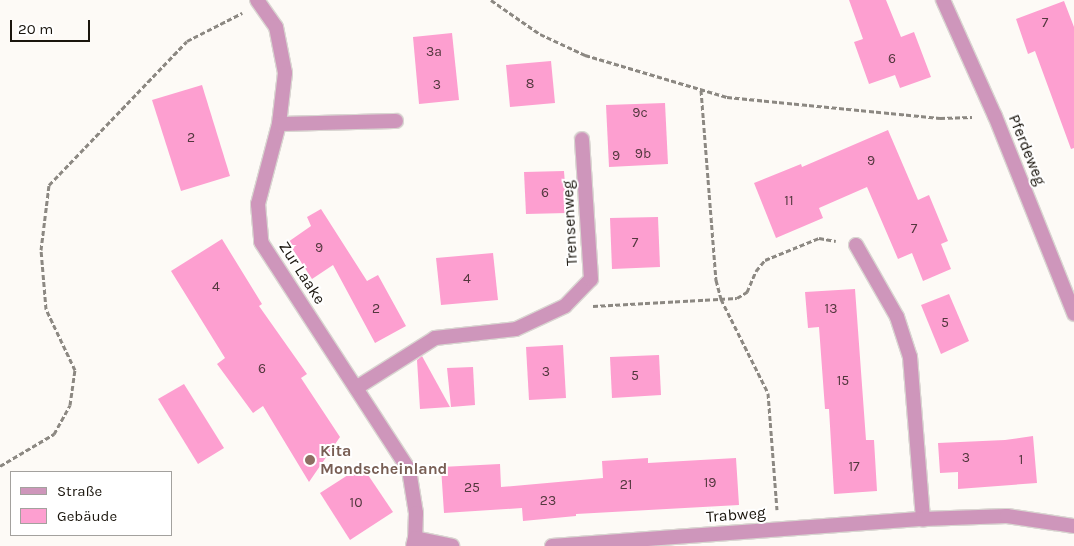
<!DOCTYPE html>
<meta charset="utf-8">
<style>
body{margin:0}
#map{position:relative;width:1074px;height:546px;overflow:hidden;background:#fdfaf6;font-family:Karla,sans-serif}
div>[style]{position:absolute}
.building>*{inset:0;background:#fd9fd0}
.path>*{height:3px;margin-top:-1.5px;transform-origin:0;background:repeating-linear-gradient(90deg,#8c8882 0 5px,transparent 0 7.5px)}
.roads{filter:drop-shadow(1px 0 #d9d5d1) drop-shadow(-1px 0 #d9d5d1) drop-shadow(0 1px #d9d5d1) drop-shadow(0 -1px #d9d5d1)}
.minor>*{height:14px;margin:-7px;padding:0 7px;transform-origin:7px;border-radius:7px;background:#ce96bb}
.dots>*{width:14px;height:14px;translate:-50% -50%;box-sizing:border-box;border:2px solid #fff;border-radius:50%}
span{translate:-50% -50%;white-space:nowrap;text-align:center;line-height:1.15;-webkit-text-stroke:4px #fff;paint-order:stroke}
.number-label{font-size:14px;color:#53383e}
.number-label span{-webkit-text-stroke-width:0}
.street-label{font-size:16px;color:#1a150d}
.education-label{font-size:16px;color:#785e54;font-weight:700}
.left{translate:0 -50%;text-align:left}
.legend{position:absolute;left:10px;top:471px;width:162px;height:65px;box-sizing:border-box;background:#fff;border:1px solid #a3a19e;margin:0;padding:6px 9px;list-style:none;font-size:15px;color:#1a150d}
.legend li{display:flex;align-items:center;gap:10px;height:25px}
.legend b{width:25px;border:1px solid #a3a19e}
.scale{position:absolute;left:10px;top:20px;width:80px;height:22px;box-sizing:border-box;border:2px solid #1a150d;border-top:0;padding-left:6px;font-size:15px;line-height:18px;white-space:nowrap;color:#1a150d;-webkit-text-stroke:4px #fff;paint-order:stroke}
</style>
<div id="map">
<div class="building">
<div style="clip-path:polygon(849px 0,886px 0,901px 37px,914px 32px,931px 77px,900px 88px,895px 75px,869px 84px,854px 42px,863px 39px)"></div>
<div style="clip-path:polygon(1064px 1px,1074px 27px,1074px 148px,1071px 149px,1035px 51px,1028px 54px,1016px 19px)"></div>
<div style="clip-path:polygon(452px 33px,459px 100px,419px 104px,413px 37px)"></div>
<div style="clip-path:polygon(551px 61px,555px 103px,510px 107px,506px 65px)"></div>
<div style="clip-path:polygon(202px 85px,230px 176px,181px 191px,152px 100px)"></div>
<div style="clip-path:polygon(665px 103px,668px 164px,609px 167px,606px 105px)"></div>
<div style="clip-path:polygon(888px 130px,918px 200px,929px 195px,948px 241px,941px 244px,951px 269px,923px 281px,912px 253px,898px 259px,867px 187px,819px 208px,823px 218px,776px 238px,754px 183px,801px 164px,802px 167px)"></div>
<div style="clip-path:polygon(564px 171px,567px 213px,526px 214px,524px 172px)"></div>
<div style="clip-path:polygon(321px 209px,367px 281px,378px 275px,406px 326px,375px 343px,333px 265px,312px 279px,288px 242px,311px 226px,307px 217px)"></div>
<div style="clip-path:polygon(658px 217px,660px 267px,612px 269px,610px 218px)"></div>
<div style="clip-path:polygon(222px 239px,262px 304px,259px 306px,307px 374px,301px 378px,340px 437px,309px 482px,263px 406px,253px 413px,217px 364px,225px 358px,171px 271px)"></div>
<div style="clip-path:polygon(493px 253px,498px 300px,441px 305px,436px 258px)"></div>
<div style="clip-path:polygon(855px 289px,866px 440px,874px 440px,877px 491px,834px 494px,829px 409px,825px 409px,819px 327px,808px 328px,805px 292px)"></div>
<div style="clip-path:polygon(949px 294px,969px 341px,941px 354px,921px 305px)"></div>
<div style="clip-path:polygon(563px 345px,566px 398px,529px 400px,526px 347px)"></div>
<div style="clip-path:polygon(659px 355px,661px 395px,612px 398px,610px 357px)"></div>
<div style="clip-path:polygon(422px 356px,450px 407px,420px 409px,417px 360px)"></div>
<div style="clip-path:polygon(473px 367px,475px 405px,451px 407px,447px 368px)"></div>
<div style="clip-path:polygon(184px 384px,224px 448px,198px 464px,158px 399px)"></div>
<div style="clip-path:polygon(1033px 436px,1037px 483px,958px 489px,958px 472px,940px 473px,938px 443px,1005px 440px)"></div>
<div style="clip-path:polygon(648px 458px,648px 463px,736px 458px,739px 505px,576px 514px,576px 516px,523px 521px,522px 508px,444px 513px,441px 467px,500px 464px,501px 487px,603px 478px,602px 461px)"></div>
<div style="clip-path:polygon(362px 466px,393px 512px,350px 540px,320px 493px)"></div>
</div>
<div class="path">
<div style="left:491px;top:0;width:60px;rotate:34.8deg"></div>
<div style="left:540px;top:34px;width:50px;rotate:25deg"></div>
<div style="left:585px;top:55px;width:148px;rotate:16.5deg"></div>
<div style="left:727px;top:97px;width:214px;rotate:5.6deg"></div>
<div style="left:940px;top:118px;width:32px;rotate:-2deg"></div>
<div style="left:701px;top:90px;width:191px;rotate:85.5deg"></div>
<div style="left:716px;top:280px;width:20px;rotate:75deg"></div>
<div style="left:721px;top:299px;width:105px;rotate:63.4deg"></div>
<div style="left:768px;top:393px;width:117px;rotate:85.6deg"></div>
<div style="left:593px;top:306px;width:144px;rotate:-3.2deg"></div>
<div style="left:737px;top:298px;width:12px;rotate:-31deg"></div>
<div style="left:747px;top:292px;width:23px;rotate:-67deg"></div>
<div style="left:756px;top:271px;width:14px;rotate:-51deg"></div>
<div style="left:765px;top:260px;width:58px;rotate:-22.2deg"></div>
<div style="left:819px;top:238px;width:17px;rotate:10deg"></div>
<div style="left:0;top:466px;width:63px;rotate:-30.7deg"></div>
<div style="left:54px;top:434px;width:33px;rotate:-61deg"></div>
<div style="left:70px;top:405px;width:35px;rotate:-82deg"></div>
<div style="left:75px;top:370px;width:68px;rotate:-115.4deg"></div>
<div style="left:46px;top:309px;width:59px;rotate:-94.8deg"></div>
<div style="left:41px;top:250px;width:65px;rotate:-83deg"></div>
<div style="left:49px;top:185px;width:199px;rotate:-46.2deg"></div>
<div style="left:187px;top:41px;width:62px;rotate:-27deg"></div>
</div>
<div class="roads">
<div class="minor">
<div style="left:257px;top:0;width:33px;rotate:55deg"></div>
<div style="left:276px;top:27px;width:47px;rotate:78.9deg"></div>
<div style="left:285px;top:73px;width:51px;rotate:96.7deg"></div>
<div style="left:279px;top:124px;width:83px;rotate:104.7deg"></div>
<div style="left:258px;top:204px;width:38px;rotate:85deg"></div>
<div style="left:261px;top:242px;width:272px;rotate:57deg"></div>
<div style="left:409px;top:470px;width:44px;rotate:80.8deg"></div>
<div style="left:416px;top:513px;width:25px;rotate:92deg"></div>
<div style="left:415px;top:538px;width:8px;rotate:104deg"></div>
<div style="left:943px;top:0;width:127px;rotate:65.9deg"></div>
<div style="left:995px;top:116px;width:213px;rotate:68.2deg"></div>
<div style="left:279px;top:124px;width:117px;rotate:-1.5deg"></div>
<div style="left:856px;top:245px;width:83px;rotate:60.3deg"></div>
<div style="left:897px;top:317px;width:42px;rotate:72deg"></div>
<div style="left:910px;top:357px;width:163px;rotate:85.4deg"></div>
<div style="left:356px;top:388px;width:93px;rotate:-32.3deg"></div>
<div style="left:435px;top:338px;width:81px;rotate:-6.3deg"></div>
<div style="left:516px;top:329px;width:54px;rotate:-25.1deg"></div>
<div style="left:565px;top:306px;width:37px;rotate:-46deg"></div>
<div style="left:591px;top:279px;width:140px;rotate:-93.7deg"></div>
<div style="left:415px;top:538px;width:38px;rotate:12deg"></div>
<div style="left:552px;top:546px;width:372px;rotate:-4.2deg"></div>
<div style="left:923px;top:519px;width:84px;rotate:-2deg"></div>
<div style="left:1007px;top:516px;width:68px;rotate:8.5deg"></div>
</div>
</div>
<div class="dots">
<div style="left:310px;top:460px;background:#8d6e63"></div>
</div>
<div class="number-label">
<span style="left:1045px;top:23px">7</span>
<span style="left:434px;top:52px">3a</span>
<span style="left:892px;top:59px">6</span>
<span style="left:530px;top:84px">8</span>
<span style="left:437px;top:85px">3</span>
<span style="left:640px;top:113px">9c</span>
<span style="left:191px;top:138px">2</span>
<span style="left:643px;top:154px">9b</span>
<span style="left:616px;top:156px">9</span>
<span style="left:871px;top:161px">9</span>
<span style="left:545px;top:193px">6</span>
<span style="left:789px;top:201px">11</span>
<span style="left:914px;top:229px">7</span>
<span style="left:635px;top:243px">7</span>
<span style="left:319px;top:248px">9</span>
<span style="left:467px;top:279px">4</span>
<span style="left:216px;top:287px">4</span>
<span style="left:376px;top:309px">2</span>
<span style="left:831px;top:309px">13</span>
<span style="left:945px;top:323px">5</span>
<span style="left:262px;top:369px">6</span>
<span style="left:546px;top:372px">3</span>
<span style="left:635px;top:376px">5</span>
<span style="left:843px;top:381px">15</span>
<span style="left:966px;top:458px">3</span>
<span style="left:1021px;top:460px">1</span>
<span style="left:854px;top:467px">17</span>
<span style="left:710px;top:483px">19</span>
<span style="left:626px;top:485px">21</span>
<span style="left:472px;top:488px">25</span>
<span style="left:548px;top:501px">23</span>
<span style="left:356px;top:503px">10</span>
</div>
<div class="street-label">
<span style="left:1027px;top:150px;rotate:68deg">Pferdeweg</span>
<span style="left:570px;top:223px;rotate:-93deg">Trensenweg</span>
<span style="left:302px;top:273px;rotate:57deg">Zur Laake</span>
<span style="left:736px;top:515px;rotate:-4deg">Trabweg</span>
</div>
<div class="education-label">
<span class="left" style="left:320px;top:460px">Kita<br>Mondscheinland</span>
</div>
<ul class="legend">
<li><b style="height:6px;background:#ce96bb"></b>Straße</li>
<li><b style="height:14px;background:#fd9fd0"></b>Gebäude</li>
</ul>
<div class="scale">20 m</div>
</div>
